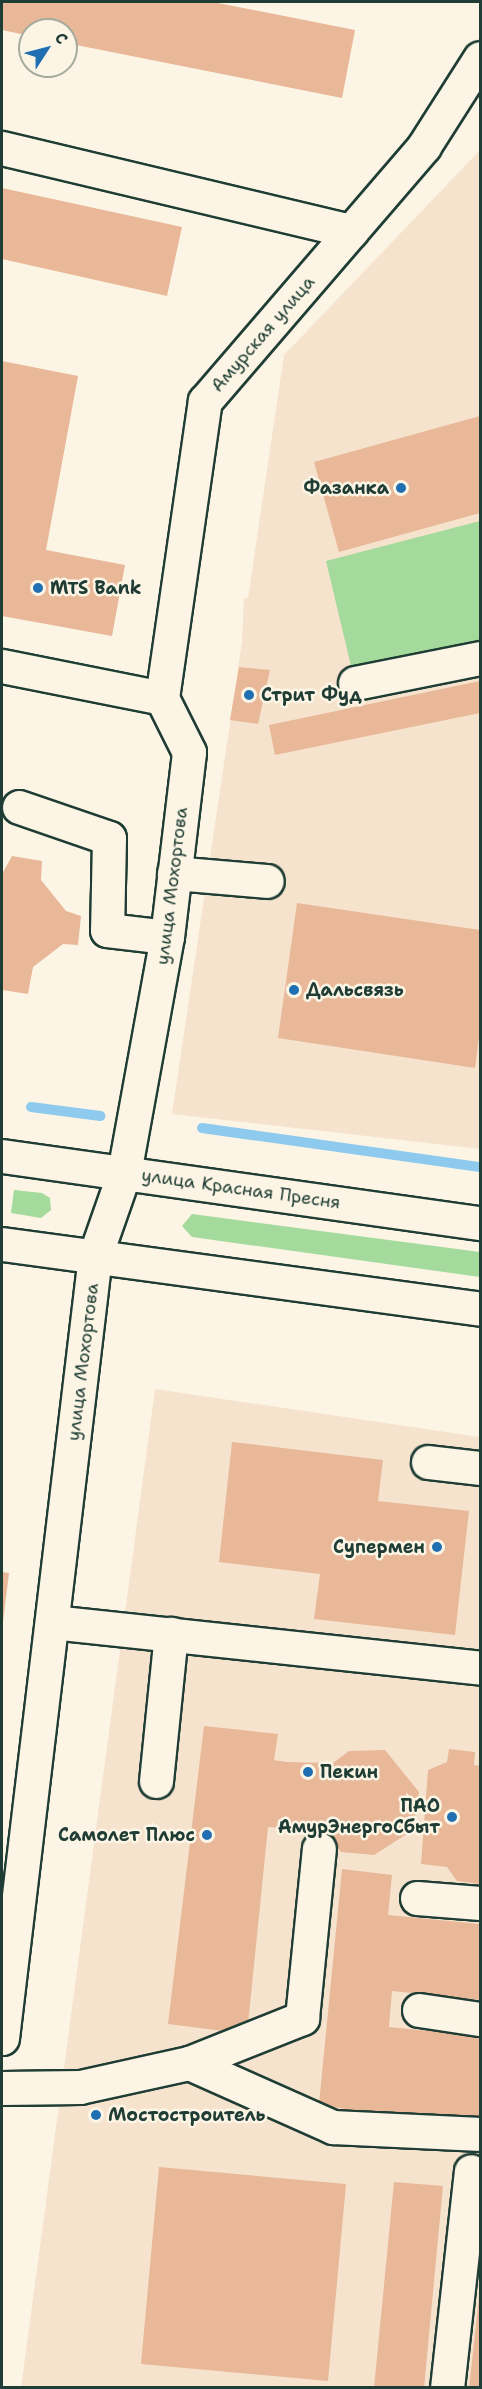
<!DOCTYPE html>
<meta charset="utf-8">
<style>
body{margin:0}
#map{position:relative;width:482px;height:2389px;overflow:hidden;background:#fcf5e5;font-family:"Shantell Sans",sans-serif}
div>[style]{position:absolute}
.built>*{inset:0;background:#f6e3ce}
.green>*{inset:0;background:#a5da9d}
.stream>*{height:10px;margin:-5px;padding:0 5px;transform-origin:5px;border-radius:5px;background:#8ecaee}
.building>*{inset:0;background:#e8b899}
.roads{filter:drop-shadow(2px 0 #1f3d34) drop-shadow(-2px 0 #1f3d34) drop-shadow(0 2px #1f3d34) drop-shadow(0 -2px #1f3d34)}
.minor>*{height:33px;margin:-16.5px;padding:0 16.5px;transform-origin:16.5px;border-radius:16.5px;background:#fcf5e5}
.dots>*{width:16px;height:16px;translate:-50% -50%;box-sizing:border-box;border:3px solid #fcf5e5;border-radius:50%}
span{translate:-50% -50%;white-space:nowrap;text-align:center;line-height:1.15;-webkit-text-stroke:5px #fcf5e5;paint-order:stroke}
.street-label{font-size:18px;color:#1f3d34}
.poi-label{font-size:18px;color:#1f3d34;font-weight:700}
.right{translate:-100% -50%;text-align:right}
.left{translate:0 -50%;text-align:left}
.frame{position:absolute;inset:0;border:3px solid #1f3d34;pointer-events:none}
.north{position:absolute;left:18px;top:18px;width:60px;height:60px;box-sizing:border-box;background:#fcf5e5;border:2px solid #a4ab9e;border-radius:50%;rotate:54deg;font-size:16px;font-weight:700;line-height:24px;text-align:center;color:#1f3d34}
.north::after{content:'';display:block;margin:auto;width:21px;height:27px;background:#1f6fb2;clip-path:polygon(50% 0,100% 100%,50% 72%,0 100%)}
</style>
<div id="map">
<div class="built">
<div style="clip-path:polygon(480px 150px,480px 1149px,172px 1114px,242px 642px,244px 598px,248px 598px,284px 355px)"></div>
<div style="clip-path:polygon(155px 1389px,480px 1437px,480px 2387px,21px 2388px)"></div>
</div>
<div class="green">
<div style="clip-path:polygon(480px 521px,480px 653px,355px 683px,326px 561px)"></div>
<div style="clip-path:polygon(14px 1190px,42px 1193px,50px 1198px,51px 1210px,41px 1218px,11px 1213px)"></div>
<div style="clip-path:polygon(192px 1214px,480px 1252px,480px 1277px,192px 1237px,182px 1226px)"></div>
</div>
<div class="stream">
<div style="left:31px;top:1107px;width:70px;rotate:7.4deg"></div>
<div style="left:202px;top:1128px;width:281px;rotate:8deg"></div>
</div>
<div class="building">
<div style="clip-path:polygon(3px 2px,213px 2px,355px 30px,342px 98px,66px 43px,66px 30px,30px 30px,30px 36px,2px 30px)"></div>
<div style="clip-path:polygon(2px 188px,182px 227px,167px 296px,2px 259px)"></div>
<div style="clip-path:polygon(2px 361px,78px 376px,46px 550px,125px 565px,112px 636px,2px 616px)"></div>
<div style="clip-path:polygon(480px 416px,480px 513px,339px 552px,314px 462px)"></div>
<div style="clip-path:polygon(239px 667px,270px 670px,258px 724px,230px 720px)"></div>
<div style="clip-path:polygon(480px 681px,480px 713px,275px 755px,269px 725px)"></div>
<div style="clip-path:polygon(12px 856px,42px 861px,41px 880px,66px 911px,81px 916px,78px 945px,63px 944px,33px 967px,28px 994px,2px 990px,2px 874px)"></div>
<div style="clip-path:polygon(297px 903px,480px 930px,480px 1029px,475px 1068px,278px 1038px)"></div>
<div style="clip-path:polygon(232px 1442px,383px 1460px,378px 1501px,469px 1511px,455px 1635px,314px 1619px,320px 1574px,219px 1562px)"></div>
<div style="clip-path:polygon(2px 1572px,9px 1573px,3px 1622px,2px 1622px)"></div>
<div style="clip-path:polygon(204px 1726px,278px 1734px,274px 1760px,286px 1762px,333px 1763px,349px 1751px,385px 1750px,419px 1792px,413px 1830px,374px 1855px,341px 1852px,326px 1832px,268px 1827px,247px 2034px,168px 2024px)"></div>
<div style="clip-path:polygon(449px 1749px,475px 1752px,474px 1765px,480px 1766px,480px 1884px,457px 1881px,447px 1867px,421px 1864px,428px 1770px,447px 1762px)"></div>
<div style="clip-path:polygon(342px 1869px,392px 1875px,388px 1915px,480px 1924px,480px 2000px,392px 1991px,389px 2027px,480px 2036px,480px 2131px,464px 2132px,319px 2104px)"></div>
<div style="clip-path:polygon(159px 2167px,346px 2184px,328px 2381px,141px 2364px)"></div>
<div style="clip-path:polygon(394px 2182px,443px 2186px,424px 2388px,374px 2388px)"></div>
<div style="clip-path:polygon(479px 2297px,480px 2388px,469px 2388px)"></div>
</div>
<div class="roads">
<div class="minor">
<div style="left:2px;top:148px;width:359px;rotate:13.4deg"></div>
<div style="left:2px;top:666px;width:163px;rotate:11.3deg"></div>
<div style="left:355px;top:683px;width:127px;rotate:-11.3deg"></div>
<div style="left:162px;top:698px;width:300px;rotate:-81.8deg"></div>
<div style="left:205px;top:401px;width:336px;rotate:-49.3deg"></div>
<div style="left:424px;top:146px;width:104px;rotate:-57.5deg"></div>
<div style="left:19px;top:807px;width:95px;rotate:19deg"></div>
<div style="left:109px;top:838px;width:92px;rotate:91.2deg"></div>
<div style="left:107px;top:930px;width:60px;rotate:6.7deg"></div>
<div style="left:174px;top:873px;width:93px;rotate:4.9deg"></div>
<div style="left:2px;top:1156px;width:483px;rotate:8deg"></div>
<div style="left:2px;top:1244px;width:482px;rotate:7.7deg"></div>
<div style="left:428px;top:1462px;width:52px;rotate:6.6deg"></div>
<div style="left:52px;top:1622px;width:430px;rotate:6.1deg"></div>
<div style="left:156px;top:1781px;width:148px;rotate:-84.2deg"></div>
<div style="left:417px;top:1898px;width:63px;rotate:4.5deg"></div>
<div style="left:419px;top:2010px;width:62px;rotate:8.4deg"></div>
<div style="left:2px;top:2038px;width:788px;rotate:-83.22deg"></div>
<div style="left:95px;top:1256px;width:88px;rotate:-70.7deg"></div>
<div style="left:124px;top:1173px;width:240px;rotate:-79.7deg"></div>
<div style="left:167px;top:937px;width:186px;rotate:-83.2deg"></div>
<div style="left:189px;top:752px;width:60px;rotate:-116.6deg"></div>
<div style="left:189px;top:2063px;width:122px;rotate:-21.7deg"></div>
<div style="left:302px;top:2018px;width:170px;rotate:-84.3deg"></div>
<div style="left:2px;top:2088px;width:78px;rotate:-0.7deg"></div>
<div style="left:80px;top:2087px;width:112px;rotate:-12.4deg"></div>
<div style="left:189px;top:2063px;width:158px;rotate:24deg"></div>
<div style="left:333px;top:2127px;width:147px;rotate:2.7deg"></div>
<div style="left:447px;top:2388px;width:218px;rotate:-83.7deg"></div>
</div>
</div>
<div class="dots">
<div style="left:401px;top:488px;background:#1f6fb2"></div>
<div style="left:38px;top:588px;background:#1f6fb2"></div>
<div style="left:249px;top:695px;background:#1f6fb2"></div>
<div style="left:294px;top:990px;background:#1f6fb2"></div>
<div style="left:437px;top:1547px;background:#1f6fb2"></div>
<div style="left:308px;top:1772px;background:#1f6fb2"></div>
<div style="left:452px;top:1817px;background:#1f6fb2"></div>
<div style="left:207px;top:1835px;background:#1f6fb2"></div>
<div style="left:96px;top:2115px;background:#1f6fb2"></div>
</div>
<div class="street-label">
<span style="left:263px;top:334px;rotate:-49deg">Амурская улица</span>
<span style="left:172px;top:886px;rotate:-83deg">улица Мохортова</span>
<span style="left:241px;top:1189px;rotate:8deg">улица Красная Пресня</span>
<span style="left:83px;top:1362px;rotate:-83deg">улица Мохортова</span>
</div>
<div class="poi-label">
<span class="right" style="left:389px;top:488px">Фазанка</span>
<span class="left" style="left:50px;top:588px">MTS Bank</span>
<span class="left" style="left:261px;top:695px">Стрит Фуд</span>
<span class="left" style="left:306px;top:990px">Дальсвязь</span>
<span class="right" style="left:425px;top:1547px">Cупермен</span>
<span class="left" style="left:320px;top:1772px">Пекин</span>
<span class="right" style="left:440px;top:1817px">ПАО<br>АмурЭнергоСбыт</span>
<span class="right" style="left:195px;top:1835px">Самолет Плюс</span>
<span class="left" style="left:108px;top:2115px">Мостостроитель</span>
</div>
<div class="frame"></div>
<div class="north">С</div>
</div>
